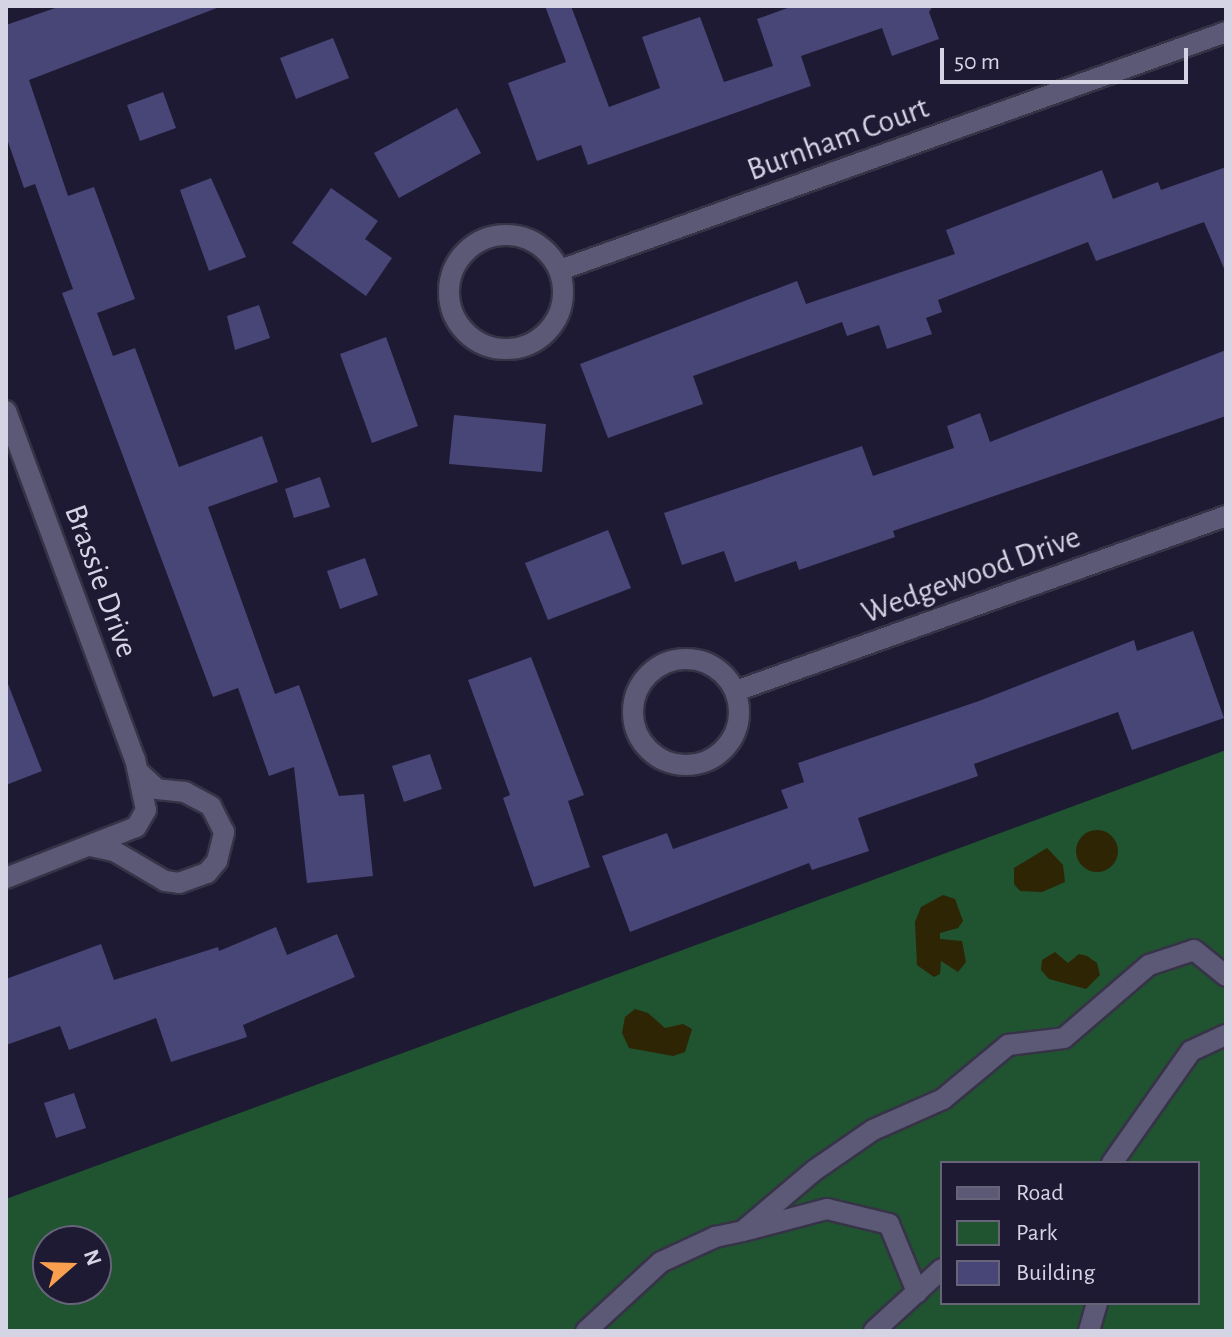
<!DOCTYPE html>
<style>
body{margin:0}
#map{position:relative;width:1232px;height:1337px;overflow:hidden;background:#1e1a33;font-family:"Alegreya Sans",sans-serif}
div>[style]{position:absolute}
.green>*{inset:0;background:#205330}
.sand>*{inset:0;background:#2d2504}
.round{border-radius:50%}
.building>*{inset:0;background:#484577}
.roads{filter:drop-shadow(2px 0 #363347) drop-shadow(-2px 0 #363347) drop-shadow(0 2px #363347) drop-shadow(0 -2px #363347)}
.minor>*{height:20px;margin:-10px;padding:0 10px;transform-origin:10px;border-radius:10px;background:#5c5976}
.minor>.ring{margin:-10px;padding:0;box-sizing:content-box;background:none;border:20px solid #5c5976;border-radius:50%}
span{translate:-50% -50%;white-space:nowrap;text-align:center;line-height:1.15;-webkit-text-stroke:6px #1e1a33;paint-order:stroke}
.street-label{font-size:32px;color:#d5d4e5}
.frame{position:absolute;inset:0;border:8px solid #d5d4e5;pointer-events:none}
.legend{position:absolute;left:940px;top:1161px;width:260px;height:144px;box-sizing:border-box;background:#1e1a33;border:2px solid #67647a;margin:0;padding:10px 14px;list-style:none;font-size:24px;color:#d5d4e5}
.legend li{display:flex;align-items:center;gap:16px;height:40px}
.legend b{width:40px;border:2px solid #67647a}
.north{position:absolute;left:32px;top:1225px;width:80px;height:80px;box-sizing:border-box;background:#1e1a33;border:2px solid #67647a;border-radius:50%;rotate:70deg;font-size:22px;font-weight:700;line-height:32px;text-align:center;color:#d5d4e5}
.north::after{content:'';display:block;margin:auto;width:28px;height:36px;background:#fa9f4e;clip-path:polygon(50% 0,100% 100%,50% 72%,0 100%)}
.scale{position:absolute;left:940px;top:48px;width:248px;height:36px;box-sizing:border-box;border:4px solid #d5d4e5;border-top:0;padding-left:10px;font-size:24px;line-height:28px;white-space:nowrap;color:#d5d4e5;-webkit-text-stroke:6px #1e1a33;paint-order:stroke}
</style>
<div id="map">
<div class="green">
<div style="clip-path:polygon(evenodd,1226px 750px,1226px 1331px,6px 1331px,6px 1199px,1226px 750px,942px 1163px,1198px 1163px,1198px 1303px,942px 1303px,942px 1163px,1226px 750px,48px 1241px,96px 1241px,96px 1289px,48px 1289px,48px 1241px)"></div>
</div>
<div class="sand">
<div class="round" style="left:1076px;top:830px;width:42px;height:42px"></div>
<div style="clip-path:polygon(1047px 848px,1063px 865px,1065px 882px,1042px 892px,1020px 891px,1014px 884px,1014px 868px)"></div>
<div style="clip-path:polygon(943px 895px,955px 899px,963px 921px,958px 928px,940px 933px,940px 939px,962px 941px,966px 962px,958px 972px,941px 961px,940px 974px,934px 977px,917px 965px,915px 922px,921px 907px)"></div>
<div style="clip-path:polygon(1055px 952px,1068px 963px,1079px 954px,1087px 956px,1097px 963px,1100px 975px,1086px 989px,1049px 979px,1041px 970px,1042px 960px)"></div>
<div style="clip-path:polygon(635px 1009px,648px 1013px,665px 1028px,683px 1024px,692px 1029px,685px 1052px,673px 1056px,629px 1048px,622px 1033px,625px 1017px)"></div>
</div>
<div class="building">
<div style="clip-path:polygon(61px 6px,222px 6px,29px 80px,68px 196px,94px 187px,135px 299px,97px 313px,113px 356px,135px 348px,179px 467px,262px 436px,278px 482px,208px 507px,275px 694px,299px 685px,339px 796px,364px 794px,373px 876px,307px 883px,294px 767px,269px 776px,238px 688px,213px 697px,62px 293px,73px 289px,35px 184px,24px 188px,6px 136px,6px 25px)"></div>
<div style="clip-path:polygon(545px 6px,571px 6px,609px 107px,660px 88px,642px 37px,700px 17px,724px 82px,773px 66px,757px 19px,793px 6px,933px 6px,929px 12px,939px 39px,892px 56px,882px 28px,801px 56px,811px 86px,588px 165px,581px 145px,537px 161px,508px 83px,566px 62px)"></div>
<div style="clip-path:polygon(333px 38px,349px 78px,296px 99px,280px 58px)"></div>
<div style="clip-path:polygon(163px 92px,176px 128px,140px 141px,127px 105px)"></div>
<div style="clip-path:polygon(457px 108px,481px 153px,399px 198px,374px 153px)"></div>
<div style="clip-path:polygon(1226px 167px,1226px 273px,1204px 222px,1096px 261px,1088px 242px,938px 300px,942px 312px,926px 318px,932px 334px,887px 349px,879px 325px,847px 336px,842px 322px,693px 376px,703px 404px,608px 438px,580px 364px,797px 281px,806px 304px,955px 254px,946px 230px,1102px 170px,1113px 199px,1158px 182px,1161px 190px)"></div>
<div style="clip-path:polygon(211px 178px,246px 257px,209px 271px,180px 190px)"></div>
<div style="clip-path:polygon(331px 188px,378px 221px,365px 239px,392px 258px,366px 296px,292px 243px)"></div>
<div style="clip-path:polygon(259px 305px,270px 338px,235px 350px,227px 316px)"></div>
<div style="clip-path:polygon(386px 337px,418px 426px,372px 443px,340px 354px)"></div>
<div style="clip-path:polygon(1226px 350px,1226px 416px,893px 531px,895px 537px,799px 570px,796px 561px,735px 582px,724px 551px,682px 565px,664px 513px,862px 446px,873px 476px,954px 448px,947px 426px,980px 413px,990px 442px)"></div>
<div style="clip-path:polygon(454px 415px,546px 424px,542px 472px,449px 464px)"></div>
<div style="clip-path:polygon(320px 477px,330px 507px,294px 518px,285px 489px)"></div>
<div style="clip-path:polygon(608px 530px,631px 588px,548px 620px,525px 563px)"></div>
<div style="clip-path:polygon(365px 558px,378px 595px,340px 609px,327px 571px)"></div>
<div style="clip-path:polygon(1193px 631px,1224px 718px,1132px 750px,1118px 712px,974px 764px,978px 776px,858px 818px,869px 851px,812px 870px,809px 863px,630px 932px,602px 856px,667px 833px,673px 849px,788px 808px,781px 790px,804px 782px,798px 763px,979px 701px,1134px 640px,1137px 651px)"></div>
<div style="clip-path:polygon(531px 657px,584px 795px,568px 801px,590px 867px,534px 887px,503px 798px,510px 795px,468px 680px)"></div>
<div style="clip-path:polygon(8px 684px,42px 771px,6px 785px,6px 685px)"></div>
<div style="clip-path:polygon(430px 754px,442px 789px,404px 802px,392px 766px)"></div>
<div style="clip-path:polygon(276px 927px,287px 955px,337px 934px,355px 977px,243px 1025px,247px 1037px,171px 1062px,156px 1018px,69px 1050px,60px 1026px,6px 1045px,6px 979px,101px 944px,114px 980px,218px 947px,219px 951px)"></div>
<div style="clip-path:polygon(74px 1093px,86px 1128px,56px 1138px,44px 1103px)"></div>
</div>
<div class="roads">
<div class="minor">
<div class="ring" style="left:449px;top:235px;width:94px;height:94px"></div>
<div style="left:560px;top:270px;width:707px;rotate:-19.66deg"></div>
<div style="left:6px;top:411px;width:371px;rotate:69.7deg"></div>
<div style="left:135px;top:759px;width:52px;rotate:77.8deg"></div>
<div style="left:146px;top:810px;width:20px;rotate:120deg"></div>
<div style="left:136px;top:827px;width:140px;rotate:158.6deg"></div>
<div class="ring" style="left:633px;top:659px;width:86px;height:86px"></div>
<div style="left:736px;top:691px;width:520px;rotate:-19.65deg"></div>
<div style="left:90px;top:846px;width:25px;rotate:12deg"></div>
<div style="left:114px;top:851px;width:59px;rotate:30.5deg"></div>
<div style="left:165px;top:881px;width:14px;rotate:8deg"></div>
<div style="left:179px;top:883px;width:30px;rotate:-20deg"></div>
<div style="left:207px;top:873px;width:16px;rotate:-50deg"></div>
<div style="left:217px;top:861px;width:30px;rotate:-76deg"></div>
<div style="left:224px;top:832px;width:29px;rotate:-117deg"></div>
<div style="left:211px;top:806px;width:30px;rotate:-152deg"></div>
<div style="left:185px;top:792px;width:28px;rotate:-174deg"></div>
<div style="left:157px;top:789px;width:23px;rotate:-137deg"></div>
<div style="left:1112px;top:1163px;width:137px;rotate:-54.8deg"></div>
<div style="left:1191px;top:1051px;width:38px;rotate:-25deg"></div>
<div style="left:747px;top:1230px;width:83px;rotate:-14.7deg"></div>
<div style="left:827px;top:1209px;width:64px;rotate:13.6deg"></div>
<div style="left:889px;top:1224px;width:74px;rotate:67.6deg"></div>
<div style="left:586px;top:1331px;width:102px;rotate:-42.6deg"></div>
<div style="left:661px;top:1262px;width:60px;rotate:-24.8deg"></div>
<div style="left:715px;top:1237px;width:29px;rotate:-12deg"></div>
<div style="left:743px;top:1231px;width:94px;rotate:-40.3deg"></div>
<div style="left:815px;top:1170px;width:70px;rotate:-34.6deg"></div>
<div style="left:873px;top:1130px;width:77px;rotate:-23.9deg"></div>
<div style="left:943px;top:1099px;width:85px;rotate:-39.7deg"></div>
<div style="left:1008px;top:1045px;width:56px;rotate:-7.1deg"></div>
<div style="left:1064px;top:1038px;width:112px;rotate:-40.7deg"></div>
<div style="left:1149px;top:965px;width:47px;rotate:-18.4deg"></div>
<div style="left:1194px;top:950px;width:41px;rotate:39.1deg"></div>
<div style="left:874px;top:1331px;width:92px;rotate:-42.4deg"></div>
<div style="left:1089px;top:1331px;width:29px;rotate:-74deg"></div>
</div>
</div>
<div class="street-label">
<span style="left:838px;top:139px;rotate:-20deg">Burnham Court</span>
<span style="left:971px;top:575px;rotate:-20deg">Wedgewood Drive</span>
<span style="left:101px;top:581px;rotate:70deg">Brassie Drive</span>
</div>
<div class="frame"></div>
<ul class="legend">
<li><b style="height:10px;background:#5c5976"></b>Road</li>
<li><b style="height:22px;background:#205330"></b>Park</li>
<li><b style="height:22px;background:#484577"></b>Building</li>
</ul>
<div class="north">N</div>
<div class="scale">50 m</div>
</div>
